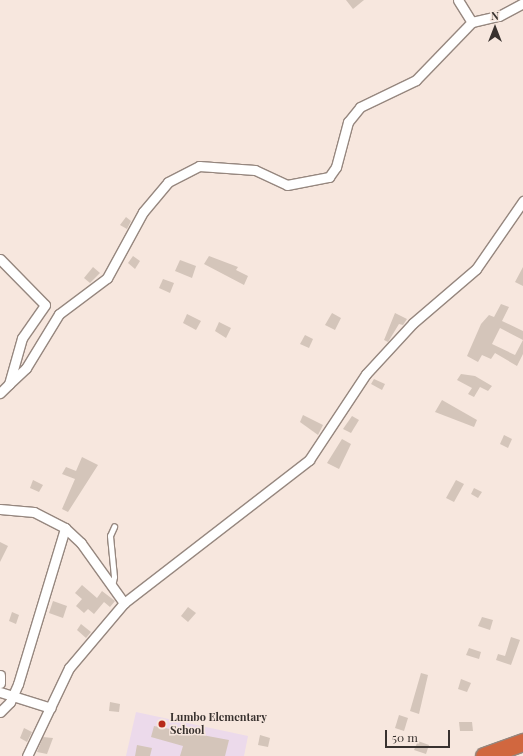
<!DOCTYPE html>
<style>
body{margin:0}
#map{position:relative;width:523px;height:756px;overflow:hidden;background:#f7e7de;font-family:"Playfair Display",serif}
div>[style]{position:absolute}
.education>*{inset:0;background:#ecdaeb}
.building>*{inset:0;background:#d4c5ba}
.roads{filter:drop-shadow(1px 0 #96877f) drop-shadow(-1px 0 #96877f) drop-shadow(0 1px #96877f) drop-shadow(0 -1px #96877f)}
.lane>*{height:4.5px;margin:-2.25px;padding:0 2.25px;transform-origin:2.25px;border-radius:2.25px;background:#fff}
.street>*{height:9px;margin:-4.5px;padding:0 4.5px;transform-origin:4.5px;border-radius:4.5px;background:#fff}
.highway>*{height:17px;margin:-8.5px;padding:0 8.5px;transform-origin:8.5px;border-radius:8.5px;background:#d1673f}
.dots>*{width:11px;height:11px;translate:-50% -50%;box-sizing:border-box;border:2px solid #f7e7de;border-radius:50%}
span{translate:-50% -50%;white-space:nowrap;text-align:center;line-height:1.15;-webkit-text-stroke:3px #f7e7de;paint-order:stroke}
.poi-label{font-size:11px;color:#39322f;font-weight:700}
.left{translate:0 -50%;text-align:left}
.north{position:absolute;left:475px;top:8px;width:40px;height:40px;-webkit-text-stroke:3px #f7e7de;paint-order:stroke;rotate:0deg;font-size:11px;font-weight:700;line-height:16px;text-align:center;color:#39322f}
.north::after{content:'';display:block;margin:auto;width:14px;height:18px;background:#39322f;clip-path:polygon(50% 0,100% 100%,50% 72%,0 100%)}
.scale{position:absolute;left:385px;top:730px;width:65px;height:18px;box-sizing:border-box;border:2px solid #39322f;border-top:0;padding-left:5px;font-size:12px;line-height:14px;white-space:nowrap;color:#39322f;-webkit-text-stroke:3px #f7e7de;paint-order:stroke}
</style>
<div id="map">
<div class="education">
<div style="clip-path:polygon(136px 712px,248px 736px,244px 756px,126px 756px)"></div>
</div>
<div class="building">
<div style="clip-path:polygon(346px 0,364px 0,353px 9px)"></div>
<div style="clip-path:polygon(126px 217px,131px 221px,127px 229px,120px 225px)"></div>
<div style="clip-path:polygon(133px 256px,140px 261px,135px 269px,128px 263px)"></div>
<div style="clip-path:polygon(209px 256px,238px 267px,236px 270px,248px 276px,244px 285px,204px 264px)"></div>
<div style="clip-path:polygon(180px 260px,196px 266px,192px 278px,175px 271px)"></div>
<div style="clip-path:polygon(93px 267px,100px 273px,90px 283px,84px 278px)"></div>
<div style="clip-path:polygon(523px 267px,523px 286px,515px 282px)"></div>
<div style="clip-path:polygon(163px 279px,174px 283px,170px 293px,159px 288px)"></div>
<div style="clip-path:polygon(evenodd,501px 304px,509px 307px,502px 321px,523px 331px,523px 354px,517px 366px,495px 353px,491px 359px,482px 355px,478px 362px,467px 356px,481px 324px,489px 315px,494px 317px,501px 304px,500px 328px,523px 340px,515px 355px,492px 344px,500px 328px)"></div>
<div style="clip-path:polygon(332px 313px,341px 318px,335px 330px,325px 325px)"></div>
<div style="clip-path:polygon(395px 313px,407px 319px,403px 325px,399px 324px,388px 342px,384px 340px)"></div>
<div style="clip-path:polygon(187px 314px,201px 321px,196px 330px,183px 323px)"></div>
<div style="clip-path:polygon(219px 322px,231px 328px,226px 338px,215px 331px)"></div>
<div style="clip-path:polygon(305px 335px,313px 339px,309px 348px,300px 344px)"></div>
<div style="clip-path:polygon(461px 374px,475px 376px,492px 386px,488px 391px,480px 387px,474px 397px,468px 394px,472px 388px,457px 380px)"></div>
<div style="clip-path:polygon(374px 379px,385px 384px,382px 390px,371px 384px)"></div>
<div style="clip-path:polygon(442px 400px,477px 420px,474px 427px,435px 412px)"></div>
<div style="clip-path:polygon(303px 415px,323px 425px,318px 435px,300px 422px)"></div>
<div style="clip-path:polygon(352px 416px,359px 420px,351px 433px,343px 429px)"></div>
<div style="clip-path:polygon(504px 435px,512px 439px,508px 448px,500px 444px)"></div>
<div style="clip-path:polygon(342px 439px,351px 444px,339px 469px,327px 463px)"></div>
<div style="clip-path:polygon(82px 457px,98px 465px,68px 512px,62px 509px,75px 479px,62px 474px,66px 467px,76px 471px)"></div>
<div style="clip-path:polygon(33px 480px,43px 485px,39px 492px,30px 488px)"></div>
<div style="clip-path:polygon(456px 480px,464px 484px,454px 502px,446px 498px)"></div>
<div style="clip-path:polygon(474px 488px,482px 492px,478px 498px,471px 494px)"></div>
<div style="clip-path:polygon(0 542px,8px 546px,0 562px)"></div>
<div style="clip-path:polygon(82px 585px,97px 598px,102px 591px,115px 601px,110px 607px,104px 602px,94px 614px,88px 609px,84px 613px,76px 606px,82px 599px,75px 593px)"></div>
<div style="clip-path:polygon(53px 601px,67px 606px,63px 618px,49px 613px)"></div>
<div style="clip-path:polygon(188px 607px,196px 613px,188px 622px,181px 616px)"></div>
<div style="clip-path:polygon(12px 612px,19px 615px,16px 624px,9px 621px)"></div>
<div style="clip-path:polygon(482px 617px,493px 620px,490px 630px,478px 626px)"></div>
<div style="clip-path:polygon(81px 624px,91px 632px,86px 638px,77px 630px)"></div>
<div style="clip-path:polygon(511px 637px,520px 640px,511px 665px,496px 660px,498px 654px,505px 656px)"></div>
<div style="clip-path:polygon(469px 648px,481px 652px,479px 659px,466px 655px)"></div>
<div style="clip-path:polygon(421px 673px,428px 675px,419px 714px,410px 711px)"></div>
<div style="clip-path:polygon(461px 679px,471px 683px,467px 692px,458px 689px)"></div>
<div style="clip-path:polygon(110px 702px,120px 704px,119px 712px,109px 711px)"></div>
<div style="clip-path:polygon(399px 715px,408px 718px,404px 731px,395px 728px)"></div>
<div style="clip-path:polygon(459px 722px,472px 722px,473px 731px,460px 731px)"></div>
<div style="clip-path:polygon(154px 726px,229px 740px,225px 756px,180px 756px,183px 746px,151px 737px)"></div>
<div style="clip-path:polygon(24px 728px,32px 732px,27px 742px,20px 738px)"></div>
<div style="clip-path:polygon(260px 735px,270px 738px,268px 747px,258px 745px)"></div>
<div style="clip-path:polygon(43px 737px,53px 738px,47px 754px,37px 752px)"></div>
<div style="clip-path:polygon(418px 741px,429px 745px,426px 754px,414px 750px)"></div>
<div style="clip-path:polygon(137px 745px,152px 748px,150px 756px,135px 756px)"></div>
</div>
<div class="roads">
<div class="lane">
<div style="left:112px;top:586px;width:9px;rotate:-77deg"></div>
<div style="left:114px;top:577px;width:41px;rotate:-95.6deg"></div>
<div style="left:110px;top:536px;width:10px;rotate:-66deg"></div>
</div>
<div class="street">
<div style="left:458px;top:0;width:26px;rotate:58deg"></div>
<div style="left:472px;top:22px;width:28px;rotate:-13deg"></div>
<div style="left:499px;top:16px;width:27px;rotate:-28deg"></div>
<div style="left:0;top:259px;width:64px;rotate:45.6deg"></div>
<div style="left:45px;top:305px;width:40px;rotate:124.9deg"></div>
<div style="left:22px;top:338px;width:48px;rotate:105.8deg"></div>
<div style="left:9px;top:384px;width:13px;rotate:135deg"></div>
<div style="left:9px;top:384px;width:23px;rotate:-43deg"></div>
<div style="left:26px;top:368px;width:63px;rotate:-58.6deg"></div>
<div style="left:59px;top:314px;width:60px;rotate:-36.9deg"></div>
<div style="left:107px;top:278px;width:75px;rotate:-61.4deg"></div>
<div style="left:143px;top:212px;width:39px;rotate:-50deg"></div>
<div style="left:168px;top:182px;width:35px;rotate:-27deg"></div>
<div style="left:199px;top:166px;width:56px;rotate:4.1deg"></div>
<div style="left:255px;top:170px;width:35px;rotate:25deg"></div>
<div style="left:287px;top:185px;width:43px;rotate:-10.8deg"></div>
<div style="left:329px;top:177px;width:12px;rotate:-55deg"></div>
<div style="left:336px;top:167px;width:47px;rotate:-75.1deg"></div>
<div style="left:348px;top:122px;width:19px;rotate:-51deg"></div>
<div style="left:360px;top:107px;width:62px;rotate:-25.7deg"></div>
<div style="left:416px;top:80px;width:81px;rotate:-46deg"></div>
<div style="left:0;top:509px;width:34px;rotate:5deg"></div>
<div style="left:34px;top:512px;width:35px;rotate:27deg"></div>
<div style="left:65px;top:528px;width:22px;rotate:43deg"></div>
<div style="left:81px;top:543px;width:74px;rotate:54.4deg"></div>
<div style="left:0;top:675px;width:8px;rotate:90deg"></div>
<div style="left:0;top:692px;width:53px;rotate:17.4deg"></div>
<div style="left:0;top:712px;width:14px;rotate:-45deg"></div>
<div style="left:10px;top:702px;width:20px;rotate:-66deg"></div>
<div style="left:18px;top:684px;width:163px;rotate:-73.2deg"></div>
<div style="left:27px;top:756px;width:98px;rotate:-64.5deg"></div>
<div style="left:69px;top:668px;width:85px;rotate:-49.8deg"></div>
<div style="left:124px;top:603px;width:234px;rotate:-37.7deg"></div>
<div style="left:309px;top:460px;width:103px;rotate:-56.5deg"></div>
<div style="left:366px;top:374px;width:69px;rotate:-47.3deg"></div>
<div style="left:413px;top:323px;width:83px;rotate:-40.6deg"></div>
<div style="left:476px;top:269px;width:83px;rotate:-55.3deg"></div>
</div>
<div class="highway">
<div style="left:484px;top:756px;width:41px;rotate:-19.7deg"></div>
</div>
</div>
<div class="dots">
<div style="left:162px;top:724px;background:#b7291a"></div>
</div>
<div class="poi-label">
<span class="left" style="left:170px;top:724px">Lumbo Elementary<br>School</span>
</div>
<div class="north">N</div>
<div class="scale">50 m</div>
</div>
